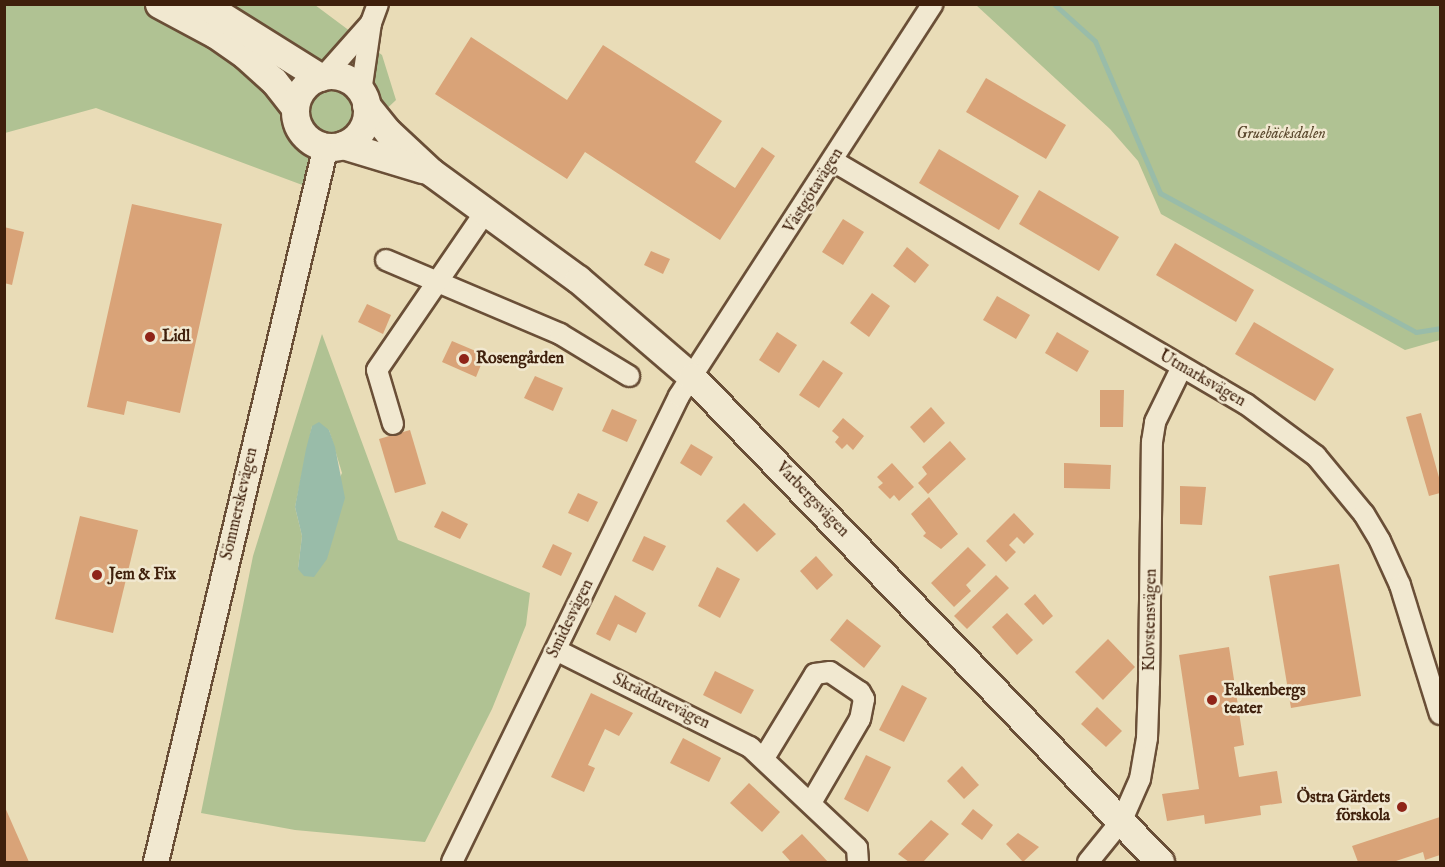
<!DOCTYPE html>
<meta charset="utf-8">
<style>
body{margin:0}
#map{position:relative;width:1445px;height:867px;overflow:hidden;background:#e9dcb7;font-family:"IM FELL English",serif}
div>[style]{position:absolute}
.green>*{inset:0;background:#b0c293}
.water>*{inset:0;background:#99bca9}
.stream>*{height:5px;margin:-2.5px;padding:0 2.5px;transform-origin:2.5px;border-radius:2.5px;background:#99bca9}
.building>*{inset:0;background:#d9a378}
.roads{filter:drop-shadow(2px 0 #6a4f37) drop-shadow(-2px 0 #6a4f37) drop-shadow(0 2px #6a4f37) drop-shadow(0 -2px #6a4f37)}
.minor>*{height:20px;margin:-10px;padding:0 10px;transform-origin:10px;border-radius:10px;background:#f1e8d0}
.tertiary>*{height:24px;margin:-12px;padding:0 12px;transform-origin:12px;border-radius:12px;background:#f1e8d0}
.secondary>*{height:27px;margin:-13.5px;padding:0 13.5px;transform-origin:13.5px;border-radius:13.5px;background:#f1e8d0}
.secondary>.ring{margin:-13.5px;padding:0;box-sizing:content-box;background:none;border:27px solid #f1e8d0;border-radius:50%}
.dots>*{width:16px;height:16px;translate:-50% -50%;box-sizing:border-box;border:3px solid #f1e8d0;border-radius:50%}
span{translate:-50% -50%;white-space:nowrap;text-align:center;line-height:1.15;-webkit-text-stroke:5px #f1e8d0;paint-order:stroke}
.park-label{font-size:16px;color:#5b482e;font-style:italic}
.street-label{font-size:16px;color:#3f200c}
.poi-label{font-size:16px;color:#3f200c;font-weight:700}
.left{translate:0 -50%;text-align:left}
.right{translate:-100% -50%;text-align:right}
.frame{position:absolute;inset:0;border:6px solid #3f200c;pointer-events:none}
</style>
<div id="map">
<div class="green">
<div style="clip-path:polygon(4px 5px,315px 5px,382px 55px,396px 100px,305px 186px,96px 108px,5px 133px)"></div>
<div style="clip-path:polygon(976px 5px,1440px 5px,1440px 340px,1405px 350px,1161px 214px,1138px 161px,1110px 129px)"></div>
<div style="clip-path:polygon(evenodd,322px 334px,398px 540px,530px 593px,526px 625px,492px 709px,425px 842px,295px 830px,201px 813px,253px 556px,322px 334px,312px 426px,329px 430px,342px 473px,298px 569px,302px 536px,295px 507px,312px 426px)"></div>
</div>
<div class="water">
<div style="clip-path:polygon(319px 422px,329px 430px,335px 447px,345px 498px,327px 559px,314px 577px,304px 576px,298px 569px,302px 536px,295px 507px,306px 449px,312px 426px)"></div>
</div>
<div class="stream">
<div style="left:1054px;top:4px;width:55px;rotate:42.1deg"></div>
<div style="left:1095px;top:41px;width:165px;rotate:66.8deg"></div>
<div style="left:1160px;top:193px;width:291px;rotate:28.5deg"></div>
<div style="left:1416px;top:332px;width:24px;rotate:-9deg"></div>
</div>
<div class="building">
<div style="clip-path:polygon(471px 37px,567px 100px,603px 45px,722px 121px,695px 162px,735px 188px,762px 147px,775px 156px,720px 240px,585px 152px,567px 179px,435px 94px)"></div>
<div style="clip-path:polygon(986px 78px,1066px 125px,1046px 159px,966px 112px)"></div>
<div style="clip-path:polygon(939px 149px,1019px 196px,999px 230px,919px 183px)"></div>
<div style="clip-path:polygon(1039px 190px,1119px 237px,1099px 271px,1019px 224px)"></div>
<div style="clip-path:polygon(132px 204px,222px 224px,180px 413px,127px 401px,124px 415px,87px 407px)"></div>
<div style="clip-path:polygon(843px 219px,864px 232px,843px 265px,822px 252px)"></div>
<div style="clip-path:polygon(4px 227px,24px 232px,12px 285px,4px 283px)"></div>
<div style="clip-path:polygon(1175px 243px,1254px 290px,1236px 322px,1156px 275px)"></div>
<div style="clip-path:polygon(907px 247px,929px 265px,915px 283px,893px 266px)"></div>
<div style="clip-path:polygon(651px 251px,670px 259px,663px 274px,644px 265px)"></div>
<div style="clip-path:polygon(872px 293px,890px 306px,869px 337px,850px 323px)"></div>
<div style="clip-path:polygon(997px 296px,1030px 315px,1016px 339px,983px 320px)"></div>
<div style="clip-path:polygon(367px 304px,391px 315px,383px 334px,358px 322px)"></div>
<div style="clip-path:polygon(1254px 322px,1334px 369px,1315px 401px,1235px 354px)"></div>
<div style="clip-path:polygon(777px 332px,797px 345px,779px 373px,759px 360px)"></div>
<div style="clip-path:polygon(1057px 332px,1089px 351px,1077px 372px,1045px 353px)"></div>
<div style="clip-path:polygon(452px 341px,485px 355px,476px 377px,442px 362px)"></div>
<div style="clip-path:polygon(823px 360px,843px 373px,819px 408px,799px 395px)"></div>
<div style="clip-path:polygon(535px 376px,563px 388px,553px 411px,524px 398px)"></div>
<div style="clip-path:polygon(1100px 390px,1124px 390px,1123px 427px,1100px 427px)"></div>
<div style="clip-path:polygon(931px 407px,945px 423px,924px 443px,910px 427px)"></div>
<div style="clip-path:polygon(612px 409px,637px 420px,627px 442px,602px 431px)"></div>
<div style="clip-path:polygon(1421px 413px,1440px 481px,1440px 493px,1429px 496px,1406px 417px)"></div>
<div style="clip-path:polygon(843px 418px,864px 436px,853px 450px,847px 444px,842px 449px,835px 442px,839px 437px,832px 431px)"></div>
<div style="clip-path:polygon(410px 430px,426px 484px,395px 493px,379px 439px)"></div>
<div style="clip-path:polygon(950px 441px,966px 459px,928px 494px,918px 483px,927px 474px,922px 467px)"></div>
<div style="clip-path:polygon(691px 444px,713px 457px,701px 476px,680px 463px)"></div>
<div style="clip-path:polygon(892px 463px,914px 487px,899px 501px,894px 495px,890px 499px,878px 487px,883px 483px,877px 477px)"></div>
<div style="clip-path:polygon(1064px 463px,1111px 465px,1110px 489px,1064px 488px)"></div>
<div style="clip-path:polygon(1180px 486px,1206px 487px,1202px 525px,1180px 524px)"></div>
<div style="clip-path:polygon(578px 493px,598px 502px,588px 522px,568px 513px)"></div>
<div style="clip-path:polygon(929px 497px,958px 534px,941px 549px,923px 536px,926px 533px,911px 514px)"></div>
<div style="clip-path:polygon(744px 503px,776px 534px,757px 552px,726px 521px)"></div>
<div style="clip-path:polygon(442px 511px,468px 524px,460px 539px,434px 527px)"></div>
<div style="clip-path:polygon(1014px 513px,1034px 534px,1024px 544px,1017px 537px,1009px 545px,1016px 552px,1006px 562px,986px 541px)"></div>
<div style="clip-path:polygon(80px 516px,138px 530px,113px 633px,55px 619px)"></div>
<div style="clip-path:polygon(644px 536px,666px 546px,653px 571px,632px 561px)"></div>
<div style="clip-path:polygon(553px 544px,572px 553px,561px 576px,542px 567px)"></div>
<div style="clip-path:polygon(968px 547px,986px 565px,966px 585px,971px 591px,954px 607px,931px 583px)"></div>
<div style="clip-path:polygon(816px 556px,833px 575px,817px 590px,800px 571px)"></div>
<div style="clip-path:polygon(1339px 564px,1361px 696px,1291px 708px,1269px 576px)"></div>
<div style="clip-path:polygon(717px 567px,740px 579px,720px 618px,698px 606px)"></div>
<div style="clip-path:polygon(996px 575px,1009px 588px,967px 629px,954px 616px)"></div>
<div style="clip-path:polygon(1035px 594px,1053px 616px,1043px 625px,1024px 604px)"></div>
<div style="clip-path:polygon(615px 595px,646px 613px,636px 633px,618px 624px,610px 641px,596px 634px)"></div>
<div style="clip-path:polygon(1007px 613px,1033px 640px,1017px 655px,992px 627px)"></div>
<div style="clip-path:polygon(847px 619px,881px 646px,864px 668px,830px 640px)"></div>
<div style="clip-path:polygon(1108px 639px,1135px 667px,1103px 700px,1075px 672px)"></div>
<div style="clip-path:polygon(1229px 647px,1244px 745px,1234px 747px,1239px 777px,1277px 771px,1282px 803px,1260px 806px,1261px 815px,1205px 824px,1204px 815px,1167px 821px,1162px 794px,1199px 789px,1179px 655px)"></div>
<div style="clip-path:polygon(715px 671px,754px 690px,741px 714px,703px 695px)"></div>
<div style="clip-path:polygon(902px 685px,927px 698px,904px 742px,879px 730px)"></div>
<div style="clip-path:polygon(591px 693px,633px 713px,619px 736px,605px 729px,588px 765px,595px 768px,584px 792px,551px 777px)"></div>
<div style="clip-path:polygon(1097px 707px,1122px 731px,1106px 747px,1081px 724px)"></div>
<div style="clip-path:polygon(683px 738px,721px 758px,709px 782px,670px 763px)"></div>
<div style="clip-path:polygon(866px 755px,891px 767px,868px 812px,844px 799px)"></div>
<div style="clip-path:polygon(962px 766px,979px 785px,964px 799px,947px 781px)"></div>
<div style="clip-path:polygon(749px 783px,780px 812px,762px 832px,730px 803px)"></div>
<div style="clip-path:polygon(4px 805px,29px 862px,4px 862px)"></div>
<div style="clip-path:polygon(973px 809px,993px 825px,982px 840px,961px 824px)"></div>
<div style="clip-path:polygon(1440px 817px,1440px 855px,1425px 860px,1423px 852px,1393px 862px,1358px 862px,1352px 846px)"></div>
<div style="clip-path:polygon(931px 820px,949px 834px,923px 862px,909px 862px,898px 854px)"></div>
<div style="clip-path:polygon(1018px 833px,1039px 847px,1023px 862px,1006px 844px)"></div>
<div style="clip-path:polygon(802px 834px,817px 850px,828px 862px,791px 862px,782px 852px)"></div>
</div>
<div class="roads">
<div class="minor">
<div style="left:325px;top:75px;width:69px;rotate:-48.5deg"></div>
<div style="left:361px;top:92px;width:70px;rotate:-81.8deg"></div>
<div style="left:371px;top:23px;width:20px;rotate:-70deg"></div>
<div style="left:833px;top:161px;width:479px;rotate:30.5deg"></div>
<div style="left:1246px;top:404px;width:87px;rotate:36.6deg"></div>
<div style="left:1316px;top:456px;width:75px;rotate:50.4deg"></div>
<div style="left:1364px;top:514px;width:31px;rotate:59deg"></div>
<div style="left:1380px;top:541px;width:48px;rotate:65.6deg"></div>
<div style="left:1400px;top:585px;width:135px;rotate:72.8deg"></div>
<div style="left:386px;top:260px;width:189px;rotate:23deg"></div>
<div style="left:560px;top:334px;width:81px;rotate:31.3deg"></div>
<div style="left:393px;top:424px;width:56px;rotate:-106.5deg"></div>
<div style="left:377px;top:370px;width:193px;rotate:-55.6deg"></div>
<div style="left:556px;top:650px;width:217px;rotate:26.6deg"></div>
<div style="left:750px;top:747px;width:147px;rotate:43.3deg"></div>
<div style="left:857px;top:848px;width:14px;rotate:86deg"></div>
<div style="left:764px;top:758px;width:98px;rotate:-58.7deg"></div>
<div style="left:815px;top:674px;width:15px;rotate:-8deg"></div>
<div style="left:830px;top:672px;width:36px;rotate:34deg"></div>
<div style="left:860px;top:692px;width:8px;rotate:60deg"></div>
<div style="left:864px;top:699px;width:20px;rotate:101deg"></div>
<div style="left:860px;top:719px;width:97px;rotate:120.3deg"></div>
<div style="left:452px;top:862px;width:518px;rotate:-64.03deg"></div>
<div style="left:679px;top:396px;width:467px;rotate:-57.1deg"></div>
<div style="left:1088px;top:862px;width:54px;rotate:-51deg"></div>
<div style="left:1122px;top:820px;width:45px;rotate:-66.3deg"></div>
<div style="left:1140px;top:779px;width:42px;rotate:-80.3deg"></div>
<div style="left:1147px;top:738px;width:56px;rotate:-88deg"></div>
<div style="left:1149px;top:682px;width:240px;rotate:-89.3deg"></div>
<div style="left:1152px;top:442px;width:20px;rotate:-81deg"></div>
<div style="left:1155px;top:422px;width:61px;rotate:-63.9deg"></div>
</div>
<div class="tertiary">
<div style="left:156px;top:862px;width:736px;rotate:-76.64deg"></div>
</div>
<div class="secondary">
<div style="left:159px;top:4px;width:64px;rotate:28.2deg"></div>
<div style="left:215px;top:34px;width:38px;rotate:35deg"></div>
<div style="left:246px;top:56px;width:38px;rotate:42deg"></div>
<div style="left:274px;top:81px;width:34px;rotate:52deg"></div>
<div style="left:203px;top:4px;width:138px;rotate:32deg"></div>
<div class="ring" style="left:295px;top:75px;width:45px;height:45px"></div>
<div style="left:366px;top:105px;width:35px;rotate:51deg"></div>
<div style="left:388px;top:132px;width:59px;rotate:42.9deg"></div>
<div style="left:431px;top:172px;width:182px;rotate:36.1deg"></div>
<div style="left:578px;top:279px;width:150px;rotate:40.7deg"></div>
<div style="left:692px;top:377px;width:674px;rotate:46.02deg"></div>
<div style="left:343px;top:145px;width:83px;rotate:16.9deg"></div>
</div>
</div>
<div class="dots">
<div style="left:150px;top:337px;background:#8f2418"></div>
<div style="left:464px;top:359px;background:#8f2418"></div>
<div style="left:97px;top:575px;background:#8f2418"></div>
<div style="left:1212px;top:700px;background:#8f2418"></div>
<div style="left:1402px;top:807px;background:#8f2418"></div>
</div>
<div class="park-label">
<span style="left:1281px;top:134px">Gruebäcksdalen</span>
</div>
<div class="street-label">
<span style="left:814px;top:191px;rotate:-58deg">Västgötavägen</span>
<span style="left:1202px;top:379px;rotate:30deg">Utmarksvägen</span>
<span style="left:812px;top:500px;rotate:46deg">Varbergsvägen</span>
<span style="left:240px;top:504px;rotate:-77deg">Sömmerskevägen</span>
<span style="left:571px;top:619px;rotate:-64deg">Smidesvägen</span>
<span style="left:1151px;top:620px;rotate:-89deg">Klovstensvägen</span>
<span style="left:661px;top:702px;rotate:26deg">Skräddarevägen</span>
</div>
<div class="poi-label">
<span class="left" style="left:162px;top:337px">Lidl</span>
<span class="left" style="left:476px;top:359px">Rosengården</span>
<span class="left" style="left:109px;top:575px">Jem &amp; Fix</span>
<span class="left" style="left:1224px;top:700px">Falkenbergs<br>teater</span>
<span class="right" style="left:1390px;top:807px">Östra Gärdets<br>förskola</span>
</div>
<div class="frame"></div>
</div>
